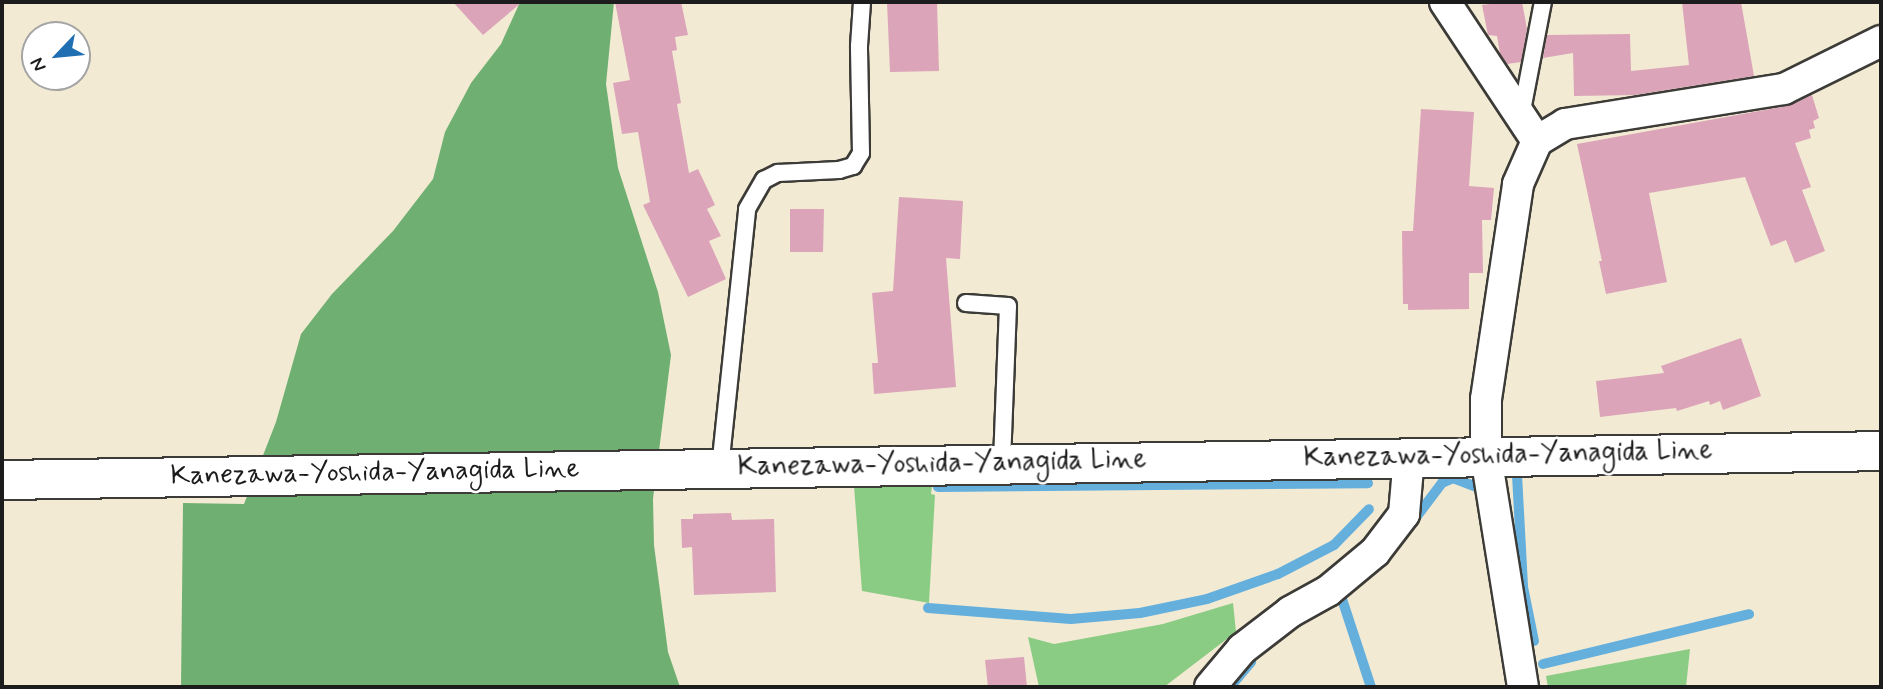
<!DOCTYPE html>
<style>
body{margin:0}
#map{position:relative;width:1883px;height:689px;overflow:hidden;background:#f2ead3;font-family:Mynerve,sans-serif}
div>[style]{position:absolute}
.green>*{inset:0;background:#8acc84}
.forest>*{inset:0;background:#6fb072}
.stream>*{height:10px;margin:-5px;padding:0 5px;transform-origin:5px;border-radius:5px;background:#65afdd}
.building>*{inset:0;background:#dca4b9}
.roads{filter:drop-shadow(2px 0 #3c3b37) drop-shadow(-2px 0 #3c3b37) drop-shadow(0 2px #3c3b37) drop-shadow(0 -2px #3c3b37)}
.service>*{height:16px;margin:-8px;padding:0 8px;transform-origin:8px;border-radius:8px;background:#fff}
.minor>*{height:30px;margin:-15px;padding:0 15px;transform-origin:15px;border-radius:15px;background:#fff}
.secondary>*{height:38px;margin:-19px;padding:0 19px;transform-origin:19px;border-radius:19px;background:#fff}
span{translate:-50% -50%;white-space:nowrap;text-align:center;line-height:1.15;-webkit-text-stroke:5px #fff;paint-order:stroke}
.street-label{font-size:28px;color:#1c1c1c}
.frame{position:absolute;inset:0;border:4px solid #1c1c1c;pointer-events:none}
.north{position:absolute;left:21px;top:21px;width:70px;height:70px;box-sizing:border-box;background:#fff;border:2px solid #a4a4a4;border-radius:50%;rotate:244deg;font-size:19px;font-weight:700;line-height:28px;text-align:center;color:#1c1c1c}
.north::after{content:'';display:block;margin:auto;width:24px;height:32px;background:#1f6fb2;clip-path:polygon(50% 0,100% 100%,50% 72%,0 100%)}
</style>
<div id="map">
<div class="green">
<div style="clip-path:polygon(854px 486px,932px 486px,931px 494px,935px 495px,929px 603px,862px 591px)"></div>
<div style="clip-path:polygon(1233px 603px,1236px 632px,1164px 687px,1039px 687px,1028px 637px,1054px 644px,1163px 624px)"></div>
<div style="clip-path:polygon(1690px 649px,1686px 687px,1548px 687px,1546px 676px)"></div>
</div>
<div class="forest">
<div style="clip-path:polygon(520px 2px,614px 2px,606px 84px,618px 168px,658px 292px,671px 355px,653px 499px,654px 545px,668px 652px,680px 687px,181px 687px,183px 503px,244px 504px,276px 422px,301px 334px,332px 294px,393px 231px,433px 179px,445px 132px,471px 83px,501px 44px)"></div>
</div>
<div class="stream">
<div style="left:1517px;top:475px;width:112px;rotate:86.9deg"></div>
<div style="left:1523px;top:587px;width:55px;rotate:78.5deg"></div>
<div style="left:938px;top:487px;width:430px;rotate:-0.5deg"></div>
<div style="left:1411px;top:524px;width:51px;rotate:-52.9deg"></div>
<div style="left:1442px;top:483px;width:12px;rotate:-24deg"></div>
<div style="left:1453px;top:478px;width:28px;rotate:21deg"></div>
<div style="left:1342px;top:599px;width:93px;rotate:71.8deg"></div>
<div style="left:928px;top:608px;width:143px;rotate:4.4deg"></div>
<div style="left:1071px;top:619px;width:69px;rotate:-5deg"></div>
<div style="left:1140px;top:613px;width:68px;rotate:-11.8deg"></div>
<div style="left:1207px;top:599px;width:75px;rotate:-19.4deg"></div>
<div style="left:1278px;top:574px;width:63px;rotate:-27.4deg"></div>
<div style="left:1334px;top:545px;width:50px;rotate:-45.8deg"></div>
<div style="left:1543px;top:664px;width:212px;rotate:-13.6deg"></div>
<div style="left:1230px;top:687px;width:33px;rotate:-50deg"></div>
</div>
<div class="building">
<div style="clip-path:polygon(453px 2px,522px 2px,483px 35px)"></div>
<div style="clip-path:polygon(615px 2px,681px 2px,688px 35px,675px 37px,677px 50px,672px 51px,681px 103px,677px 104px,689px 173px,698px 169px,715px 205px,707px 209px,721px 236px,709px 241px,726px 279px,688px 297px,643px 205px,650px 202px,638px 132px,622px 134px,613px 83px,630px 80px)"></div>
<div style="clip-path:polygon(887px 2px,937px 2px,939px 71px,890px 72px)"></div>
<div style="clip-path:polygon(1506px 2px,1522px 2px,1527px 29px,1521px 62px,1507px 64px,1500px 54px,1497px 36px,1488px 35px,1482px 5px)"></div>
<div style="clip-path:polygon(1682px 2px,1741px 2px,1754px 76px,1635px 95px,1574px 96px,1573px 53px,1543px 58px,1547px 35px,1630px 34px,1631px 71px,1689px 65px)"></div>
<div style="clip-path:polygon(1812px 95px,1819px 118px,1813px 121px,1815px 128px,1809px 130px,1811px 138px,1795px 143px,1811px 187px,1802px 190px,1825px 251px,1795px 263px,1786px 240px,1771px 246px,1745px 177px,1649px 193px,1667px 282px,1606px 294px,1599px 261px,1602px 261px,1577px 144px,1787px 106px)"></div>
<div style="clip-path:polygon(1421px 109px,1474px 112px,1469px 186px,1494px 188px,1491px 220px,1482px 220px,1483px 273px,1469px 273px,1469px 309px,1408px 310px,1408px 304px,1403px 304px,1402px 231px,1413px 231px)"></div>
<div style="clip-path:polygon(899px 197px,963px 201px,960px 259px,946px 258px,956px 387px,874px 394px,872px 363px,878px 363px,872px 293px,893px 291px)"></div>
<div style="clip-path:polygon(790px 209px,824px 209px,823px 252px,790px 252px)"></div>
<div style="clip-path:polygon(1741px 338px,1761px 396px,1723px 410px,1720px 401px,1710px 405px,1709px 401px,1677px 411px,1676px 408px,1600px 417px,1596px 381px,1664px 373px,1661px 366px)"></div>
<div style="clip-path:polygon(731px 513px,732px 520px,774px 519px,776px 592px,694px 595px,692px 547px,682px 548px,681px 519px,693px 519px,693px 514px)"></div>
<div style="clip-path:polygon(1024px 657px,1027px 687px,988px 687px,985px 660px)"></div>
</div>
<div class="roads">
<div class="service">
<div style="left:1521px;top:116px;width:116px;rotate:-79.1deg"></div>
<div style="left:966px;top:303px;width:42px;rotate:4.1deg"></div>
<div style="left:1008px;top:306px;width:157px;rotate:92.2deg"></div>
<div style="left:720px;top:468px;width:260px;rotate:-84deg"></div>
<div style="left:747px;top:209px;width:34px;rotate:-60deg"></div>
<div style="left:764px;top:180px;width:16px;rotate:-27deg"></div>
<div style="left:778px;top:173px;width:61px;rotate:-2.8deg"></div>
<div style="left:839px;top:170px;width:15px;rotate:-16deg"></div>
<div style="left:853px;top:166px;width:15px;rotate:-58deg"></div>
<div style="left:861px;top:153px;width:107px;rotate:-91.1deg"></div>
<div style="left:859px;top:46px;width:44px;rotate:-86.1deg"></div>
</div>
<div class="minor">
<div style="left:1445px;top:2px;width:167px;rotate:56.5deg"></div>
<div style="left:1210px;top:687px;width:50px;rotate:-49.9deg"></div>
<div style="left:1242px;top:649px;width:61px;rotate:-37.6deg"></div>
<div style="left:1290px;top:612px;width:43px;rotate:-28.9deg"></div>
<div style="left:1328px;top:591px;width:61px;rotate:-39.7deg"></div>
<div style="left:1375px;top:552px;width:48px;rotate:-52.7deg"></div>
<div style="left:1404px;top:514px;width:57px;rotate:-85deg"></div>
<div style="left:1523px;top:687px;width:234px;rotate:-99.1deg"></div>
<div style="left:1486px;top:456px;width:57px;rotate:-90deg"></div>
<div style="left:1486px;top:399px;width:217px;rotate:-81.5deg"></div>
<div style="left:1518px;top:184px;width:47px;rotate:-66.2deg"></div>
<div style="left:1537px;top:141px;width:33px;rotate:-31deg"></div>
<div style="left:1565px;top:124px;width:222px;rotate:-9.1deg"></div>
<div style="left:1784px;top:89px;width:108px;rotate:-26.3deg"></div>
</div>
<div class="secondary">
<div style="left:2px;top:480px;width:1879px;rotate:-0.88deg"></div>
</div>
</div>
<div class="street-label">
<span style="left:1508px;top:455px;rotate:-1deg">Kanezawa-Yoshida-Yanagida Line</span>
<span style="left:942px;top:464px;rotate:-1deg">Kanezawa-Yoshida-Yanagida Line</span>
<span style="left:375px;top:473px;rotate:-1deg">Kanezawa-Yoshida-Yanagida Line</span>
</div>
<div class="frame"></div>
<div class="north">N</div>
</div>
